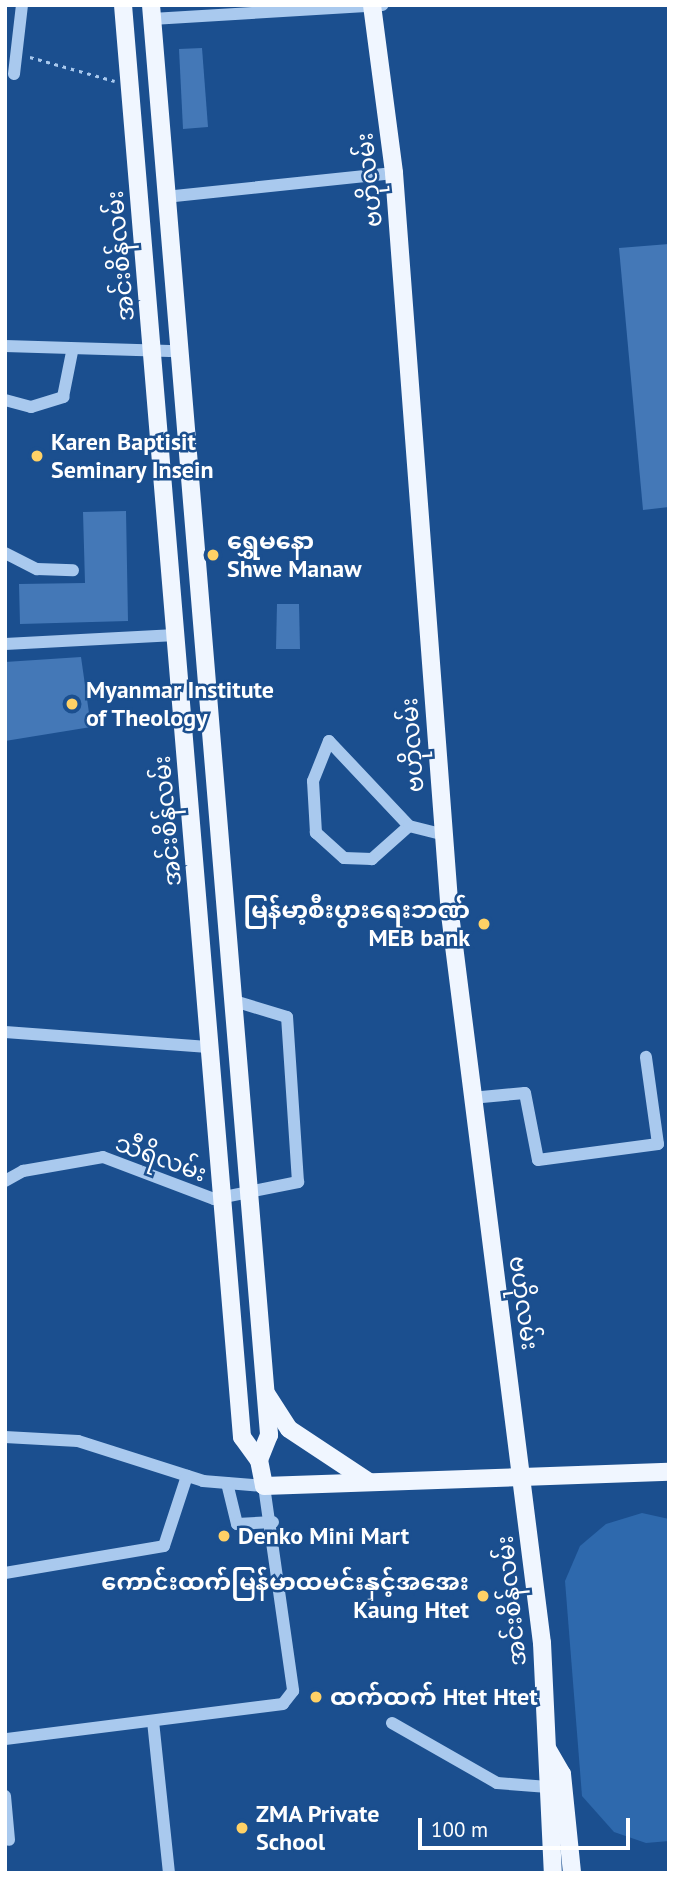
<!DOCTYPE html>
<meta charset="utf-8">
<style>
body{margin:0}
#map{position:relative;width:674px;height:1878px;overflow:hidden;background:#1b4f8f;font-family:"PT Sans","Noto Sans Myanmar",sans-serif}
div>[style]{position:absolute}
.green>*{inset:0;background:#2e69ad}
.building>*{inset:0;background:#4478b7}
.path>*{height:2.5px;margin-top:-1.25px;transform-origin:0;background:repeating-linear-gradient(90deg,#a9c9ee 0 3.5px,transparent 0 8.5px)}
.minor>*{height:12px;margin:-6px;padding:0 6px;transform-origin:6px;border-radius:6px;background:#a9c9ee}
.major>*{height:18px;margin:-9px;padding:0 9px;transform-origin:9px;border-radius:9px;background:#f0f6ff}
.dots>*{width:19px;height:19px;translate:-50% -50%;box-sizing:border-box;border:4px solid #1b4f8f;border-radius:50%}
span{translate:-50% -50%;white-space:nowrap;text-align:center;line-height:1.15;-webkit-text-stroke:5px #1b4f8f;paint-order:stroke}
.street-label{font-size:24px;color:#fff}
.poi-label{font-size:24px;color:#fff;font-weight:700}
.left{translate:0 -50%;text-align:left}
.right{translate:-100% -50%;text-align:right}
.frame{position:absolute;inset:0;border:7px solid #fff;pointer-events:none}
.scale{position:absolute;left:418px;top:1818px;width:212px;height:32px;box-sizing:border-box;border:4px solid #fff;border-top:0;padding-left:9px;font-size:21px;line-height:24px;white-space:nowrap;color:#fff;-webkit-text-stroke:5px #1b4f8f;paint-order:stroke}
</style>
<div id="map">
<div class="green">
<div style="clip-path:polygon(642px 1513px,669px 1519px,669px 1841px,646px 1843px,614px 1832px,582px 1796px,565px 1581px,580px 1546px,606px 1524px)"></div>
</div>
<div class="building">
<div style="clip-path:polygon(202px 48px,208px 127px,183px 129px,179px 49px)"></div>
<div style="clip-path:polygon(669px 244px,669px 507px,643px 510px,619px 248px)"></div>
<div style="clip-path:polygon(126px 511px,128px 621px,20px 624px,19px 584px,85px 583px,83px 512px)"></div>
<div style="clip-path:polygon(277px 604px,299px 604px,300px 649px,276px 649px)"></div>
<div style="clip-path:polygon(81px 657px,91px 727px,5px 741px,5px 662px)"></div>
</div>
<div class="path">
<div style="left:30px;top:57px;width:88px;rotate:15.8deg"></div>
</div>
<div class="minor">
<div style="left:152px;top:19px;width:231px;rotate:-3.5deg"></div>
<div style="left:14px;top:74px;width:69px;rotate:-83.4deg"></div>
<div style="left:165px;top:197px;width:230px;rotate:-6deg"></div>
<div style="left:5px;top:346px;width:173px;rotate:1.7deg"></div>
<div style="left:5px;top:400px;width:27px;rotate:15deg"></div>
<div style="left:31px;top:407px;width:34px;rotate:-17deg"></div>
<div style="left:63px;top:397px;width:46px;rotate:-78.7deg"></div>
<div style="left:5px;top:553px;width:36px;rotate:27deg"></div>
<div style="left:37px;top:569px;width:36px;rotate:2deg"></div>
<div style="left:5px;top:644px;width:171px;rotate:-3deg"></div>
<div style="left:409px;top:826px;width:50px;rotate:138.3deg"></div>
<div style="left:372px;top:859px;width:28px;rotate:-178deg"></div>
<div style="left:344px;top:858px;width:38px;rotate:-138deg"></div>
<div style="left:316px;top:833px;width:52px;rotate:-93.3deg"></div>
<div style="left:313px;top:781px;width:43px;rotate:-68.2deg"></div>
<div style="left:329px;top:741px;width:117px;rotate:46.7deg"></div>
<div style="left:409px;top:826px;width:36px;rotate:14deg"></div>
<div style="left:5px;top:1032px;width:207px;rotate:4.2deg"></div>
<div style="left:471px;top:1098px;width:54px;rotate:-5.3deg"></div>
<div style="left:525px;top:1093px;width:68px;rotate:79deg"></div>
<div style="left:538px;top:1160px;width:121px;rotate:-7.6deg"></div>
<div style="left:658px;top:1144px;width:88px;rotate:-97.9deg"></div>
<div style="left:5px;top:1181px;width:21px;rotate:-29deg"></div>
<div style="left:23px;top:1171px;width:81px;rotate:-9.9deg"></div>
<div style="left:103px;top:1157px;width:119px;rotate:20.7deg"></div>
<div style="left:214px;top:1199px;width:86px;rotate:-11.4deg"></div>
<div style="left:298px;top:1182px;width:165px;rotate:-93.8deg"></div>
<div style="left:287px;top:1017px;width:55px;rotate:-163.2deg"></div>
<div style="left:5px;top:1437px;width:73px;rotate:3.1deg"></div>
<div style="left:78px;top:1441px;width:131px;rotate:17.7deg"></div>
<div style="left:203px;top:1481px;width:61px;rotate:4.7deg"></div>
<div style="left:264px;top:1486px;width:207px;rotate:81.9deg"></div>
<div style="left:293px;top:1691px;width:16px;rotate:128deg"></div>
<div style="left:283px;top:1704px;width:280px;rotate:172.8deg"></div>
<div style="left:227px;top:1483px;width:42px;rotate:76.3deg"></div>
<div style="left:237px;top:1524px;width:36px;rotate:-3deg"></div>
<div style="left:5px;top:1573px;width:161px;rotate:-9.6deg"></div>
<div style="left:164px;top:1546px;width:74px;rotate:-71.8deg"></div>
<div style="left:153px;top:1721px;width:153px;rotate:84deg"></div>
<div style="left:392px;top:1723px;width:121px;rotate:29.7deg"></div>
<div style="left:497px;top:1783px;width:51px;rotate:4.5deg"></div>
<div style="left:5px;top:1796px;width:44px;rotate:84.8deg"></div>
</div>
<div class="major">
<div style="left:123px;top:5px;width:1437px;rotate:85.25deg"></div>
<div style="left:242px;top:1437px;width:29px;rotate:54deg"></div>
<div style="left:259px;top:1460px;width:26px;rotate:79deg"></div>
<div style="left:264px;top:1486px;width:405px;rotate:-2deg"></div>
<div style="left:151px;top:5px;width:1435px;rotate:85.28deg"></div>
<div style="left:269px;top:1435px;width:27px;rotate:112deg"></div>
<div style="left:372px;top:5px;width:169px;rotate:82.5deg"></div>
<div style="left:394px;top:173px;width:743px;rotate:85.68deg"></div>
<div style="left:450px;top:914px;width:735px;rotate:82.81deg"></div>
<div style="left:542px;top:1643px;width:230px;rotate:87.3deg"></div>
<div style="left:267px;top:1395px;width:40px;rotate:57.1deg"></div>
<div style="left:289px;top:1429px;width:96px;rotate:33.5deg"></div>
<div style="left:548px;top:1750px;width:28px;rotate:60deg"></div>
<div style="left:562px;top:1774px;width:100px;rotate:84.2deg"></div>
</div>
<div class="dots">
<div style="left:37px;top:456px;background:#ffd166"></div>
<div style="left:213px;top:555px;background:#ffd166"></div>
<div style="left:72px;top:704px;background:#ffd166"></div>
<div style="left:484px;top:924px;background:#ffd166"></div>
<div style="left:224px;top:1536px;background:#ffd166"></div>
<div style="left:483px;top:1596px;background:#ffd166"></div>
<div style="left:316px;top:1697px;background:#ffd166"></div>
<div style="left:242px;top:1828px;background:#ffd166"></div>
</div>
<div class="street-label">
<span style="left:369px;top:180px;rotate:-96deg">ဗဟိုလမ်း</span>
<span style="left:120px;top:256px;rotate:-95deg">အင်းစိန်လမ်း</span>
<span style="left:412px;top:745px;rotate:-94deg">ဗဟိုလမ်း</span>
<span style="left:167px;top:821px;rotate:-95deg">အင်းစိန်လမ်း</span>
<span style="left:161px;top:1158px;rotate:20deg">သီရိလမ်း</span>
<span style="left:524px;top:1303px;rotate:82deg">ဗဟိုလမ်း</span>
<span style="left:511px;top:1601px;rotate:-96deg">အင်းစိန်လမ်း</span>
</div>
<div class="poi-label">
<span class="left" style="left:51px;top:456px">Karen Baptisit<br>Seminary Insein</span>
<span class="left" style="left:227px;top:555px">ရွှေမနော<br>Shwe Manaw</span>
<span class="left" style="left:86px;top:704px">Myanmar Institute<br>of Theology</span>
<span class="right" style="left:470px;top:924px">မြန်မာ့စီးပွားရေးဘဏ်<br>MEB bank</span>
<span class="left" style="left:238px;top:1536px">Denko Mini Mart</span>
<span class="right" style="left:469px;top:1596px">ကောင်းထက်မြန်မာထမင်းနှင့်အအေး<br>Kaung Htet</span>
<span class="left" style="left:330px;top:1697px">ထက်ထက် Htet Htet</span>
<span class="left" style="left:256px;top:1828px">ZMA Private<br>School</span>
</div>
<div class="frame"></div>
<div class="scale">100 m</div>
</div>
